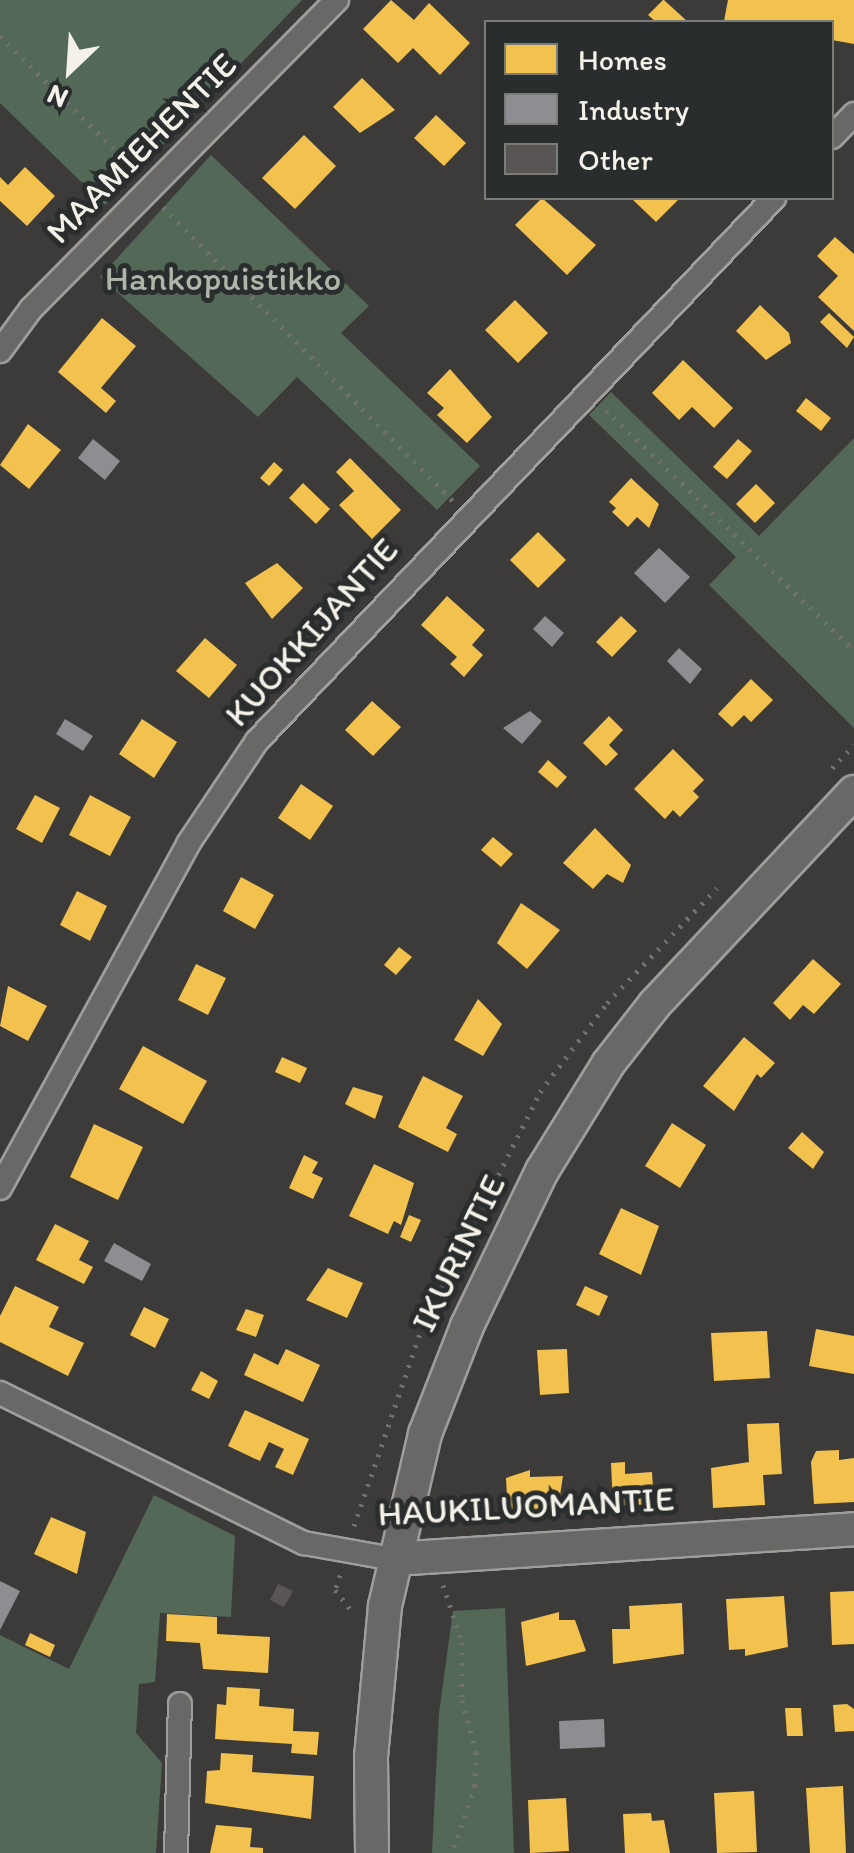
<!DOCTYPE html>
<style>
body{margin:0}
#map{position:relative;width:854px;height:1853px;overflow:hidden;background:#3c3b3a;font-family:Itim,sans-serif}
div>[style]{position:absolute}
.green>*{inset:0;background:#546857}
.homes>*{inset:0;background:#f2c14e}
.industry>*{inset:0;background:#8d8d92}
.building>*{inset:0;background:#595554}
.path>*{height:5px;margin-top:-2.5px;transform-origin:0;background:repeating-linear-gradient(90deg,#717170 0 2.5px,transparent 0 10.5px)}
.roads{filter:drop-shadow(2px 0 #9f9e9c) drop-shadow(-2px 0 #9f9e9c) drop-shadow(0 2px #9f9e9c) drop-shadow(0 -2px #9f9e9c)}
.street>*{height:22px;margin:-11px;padding:0 11px;transform-origin:11px;border-radius:11px;background:#696866}
.secondary>*{height:32px;margin:-16px;padding:0 16px;transform-origin:16px;border-radius:16px;background:#696866}
span{translate:-50% -50%;white-space:nowrap;text-align:center;line-height:1.15;-webkit-text-stroke:10px #2a2d2e;paint-order:stroke}
.street-label{font-size:35px;color:#f4f1e8}
.park-label{font-size:35px;color:#aeb6a9}
.legend{position:absolute;left:484px;top:20px;width:350px;height:180px;box-sizing:border-box;background:#2a2d2e;border:2px solid #7b7b78;margin:0;padding:12px 18px;list-style:none;font-size:30px;color:#f4f1e8}
.legend li{display:flex;align-items:center;gap:20px;height:50px}
.legend b{width:50px;border:2px solid #7b7b78}
.north{position:absolute;left:20px;top:20px;width:100px;height:100px;-webkit-text-stroke:8px #2a2d2e;paint-order:stroke;rotate:205deg;font-size:28px;font-weight:700;line-height:40px;text-align:center;color:#f4f1e8}
.north::after{content:'';display:block;margin:auto;width:35px;height:45px;background:#f4f1e8;clip-path:polygon(50% 0,100% 100%,50% 72%,0 100%)}
</style>
<div id="map">
<div class="green">
<div style="clip-path:polygon(0 0,302px 0,105px 205px,0 103px)"></div>
<div style="clip-path:polygon(211px 155px,369px 306px,341px 333px,480px 466px,437px 510px,297px 377px,258px 417px,100px 277px)"></div>
<div style="clip-path:polygon(611px 392px,759px 536px,854px 438px,854px 728px,709px 585px,736px 557px,589px 415px)"></div>
<div style="clip-path:polygon(154px 1495px,235px 1536px,231px 1617px,160px 1613px,155px 1682px,139px 1684px,136px 1733px,162px 1763px,156px 1853px,0 1853px,0 1635px,69px 1669px)"></div>
<div style="clip-path:polygon(505px 1608px,514px 1853px,432px 1853px,439px 1713px,453px 1611px)"></div>
</div>
<div class="homes">
<div style="clip-path:polygon(391px 0,414px 20px,429px 3px,470px 43px,440px 75px,413px 48px,398px 63px,363px 29px)"></div>
<div style="clip-path:polygon(663px 0,664px 0,688px 22px,656px 22px,648px 15px)"></div>
<div style="clip-path:polygon(728px 0,854px 0,854px 44px,832px 40px,832px 22px,724px 21px)"></div>
<div style="clip-path:polygon(362px 78px,395px 110px,360px 133px,333px 107px)"></div>
<div style="clip-path:polygon(436px 115px,466px 143px,444px 166px,414px 138px)"></div>
<div style="clip-path:polygon(304px 135px,336px 166px,295px 209px,262px 178px)"></div>
<div style="clip-path:polygon(25px 167px,55px 196px,27px 226px,0 201px,0 177px,8px 185px)"></div>
<div style="clip-path:polygon(542px 198px,596px 245px,567px 275px,515px 225px)"></div>
<div style="clip-path:polygon(631px 198px,680px 198px,656px 222px)"></div>
<div style="clip-path:polygon(835px 237px,854px 254px,854px 331px,818px 297px,838px 276px,817px 256px)"></div>
<div style="clip-path:polygon(515px 300px,548px 333px,518px 363px,485px 330px)"></div>
<div style="clip-path:polygon(760px 305px,789px 333px,791px 343px,766px 360px,736px 331px)"></div>
<div style="clip-path:polygon(829px 313px,854px 337px,847px 348px,820px 322px)"></div>
<div style="clip-path:polygon(102px 318px,136px 346px,101px 388px,116px 401px,106px 413px,58px 372px)"></div>
<div style="clip-path:polygon(683px 360px,733px 408px,714px 428px,692px 407px,679px 420px,652px 393px)"></div>
<div style="clip-path:polygon(450px 369px,492px 417px,467px 443px,437px 415px,444px 408px,427px 393px)"></div>
<div style="clip-path:polygon(806px 398px,831px 418px,821px 431px,796px 411px)"></div>
<div style="clip-path:polygon(28px 424px,61px 450px,29px 489px,0 465px)"></div>
<div style="clip-path:polygon(738px 439px,752px 451px,727px 479px,713px 467px)"></div>
<div style="clip-path:polygon(350px 458px,401px 510px,372px 539px,339px 505px,354px 491px,336px 472px)"></div>
<div style="clip-path:polygon(274px 462px,283px 470px,269px 486px,260px 478px)"></div>
<div style="clip-path:polygon(631px 478px,659px 504px,649px 528px,637px 517px,628px 527px,612px 512px,616px 508px,609px 502px)"></div>
<div style="clip-path:polygon(303px 483px,330px 509px,316px 524px,289px 498px)"></div>
<div style="clip-path:polygon(756px 484px,775px 503px,755px 523px,736px 504px)"></div>
<div style="clip-path:polygon(538px 532px,566px 560px,538px 588px,510px 560px)"></div>
<div style="clip-path:polygon(277px 563px,303px 588px,272px 619px,245px 583px)"></div>
<div style="clip-path:polygon(447px 596px,485px 630px,472px 645px,483px 655px,464px 677px,450px 664px,457px 657px,421px 625px)"></div>
<div style="clip-path:polygon(621px 616px,637px 631px,612px 657px,596px 642px)"></div>
<div style="clip-path:polygon(205px 638px,237px 665px,209px 698px,176px 671px)"></div>
<div style="clip-path:polygon(751px 679px,773px 700px,751px 722px,744px 715px,732px 727px,718px 714px)"></div>
<div style="clip-path:polygon(372px 701px,401px 727px,373px 756px,345px 730px)"></div>
<div style="clip-path:polygon(609px 716px,623px 730px,609px 745px,618px 754px,606px 766px,583px 743px)"></div>
<div style="clip-path:polygon(142px 719px,177px 742px,154px 778px,119px 754px)"></div>
<div style="clip-path:polygon(673px 749px,704px 780px,693px 791px,699px 797px,680px 817px,673px 810px,665px 819px,634px 789px)"></div>
<div style="clip-path:polygon(548px 760px,567px 777px,557px 788px,538px 772px)"></div>
<div style="clip-path:polygon(301px 784px,333px 806px,310px 840px,278px 818px)"></div>
<div style="clip-path:polygon(35px 795px,60px 808px,42px 843px,16px 829px)"></div>
<div style="clip-path:polygon(90px 795px,131px 817px,110px 856px,69px 835px)"></div>
<div style="clip-path:polygon(595px 828px,631px 865px,623px 883px,607px 874px,593px 889px,563px 863px)"></div>
<div style="clip-path:polygon(493px 837px,513px 854px,501px 867px,481px 850px)"></div>
<div style="clip-path:polygon(241px 877px,274px 895px,255px 929px,223px 911px)"></div>
<div style="clip-path:polygon(77px 891px,107px 906px,90px 941px,60px 925px)"></div>
<div style="clip-path:polygon(521px 903px,560px 930px,527px 969px,497px 943px)"></div>
<div style="clip-path:polygon(399px 947px,412px 957px,396px 975px,384px 965px)"></div>
<div style="clip-path:polygon(813px 959px,841px 984px,814px 1014px,803px 1005px,790px 1020px,773px 1003px)"></div>
<div style="clip-path:polygon(196px 964px,226px 978px,208px 1015px,178px 1000px)"></div>
<div style="clip-path:polygon(8px 986px,47px 1006px,28px 1041px,0 1026px)"></div>
<div style="clip-path:polygon(478px 999px,502px 1024px,483px 1056px,454px 1040px)"></div>
<div style="clip-path:polygon(744px 1037px,775px 1063px,761px 1078px,757px 1074px,734px 1111px,703px 1086px)"></div>
<div style="clip-path:polygon(143px 1046px,207px 1081px,183px 1124px,119px 1089px)"></div>
<div style="clip-path:polygon(282px 1057px,307px 1068px,300px 1083px,275px 1072px)"></div>
<div style="clip-path:polygon(423px 1076px,463px 1096px,446px 1128px,457px 1134px,448px 1152px,398px 1127px)"></div>
<div style="clip-path:polygon(353px 1087px,383px 1096px,375px 1119px,345px 1104px)"></div>
<div style="clip-path:polygon(672px 1123px,706px 1145px,680px 1188px,645px 1166px)"></div>
<div style="clip-path:polygon(94px 1124px,143px 1147px,118px 1200px,70px 1177px)"></div>
<div style="clip-path:polygon(802px 1132px,824px 1152px,813px 1169px,788px 1148px)"></div>
<div style="clip-path:polygon(304px 1155px,318px 1162px,312px 1173px,323px 1178px,313px 1199px,289px 1188px)"></div>
<div style="clip-path:polygon(374px 1164px,414px 1183px,401px 1225px,394px 1221px,388px 1234px,349px 1216px)"></div>
<div style="clip-path:polygon(621px 1208px,659px 1226px,641px 1275px,599px 1254px)"></div>
<div style="clip-path:polygon(409px 1215px,421px 1220px,411px 1242px,400px 1237px)"></div>
<div style="clip-path:polygon(55px 1224px,89px 1241px,79px 1260px,93px 1267px,84px 1284px,36px 1260px)"></div>
<div style="clip-path:polygon(328px 1268px,363px 1283px,347px 1318px,306px 1300px)"></div>
<div style="clip-path:polygon(15px 1286px,59px 1307px,49px 1327px,84px 1343px,68px 1376px,0 1342px,0 1316px)"></div>
<div style="clip-path:polygon(585px 1286px,608px 1296px,599px 1316px,576px 1305px)"></div>
<div style="clip-path:polygon(144px 1307px,169px 1319px,155px 1348px,130px 1335px)"></div>
<div style="clip-path:polygon(246px 1309px,264px 1315px,256px 1337px,236px 1330px)"></div>
<div style="clip-path:polygon(816px 1329px,854px 1336px,854px 1374px,809px 1366px)"></div>
<div style="clip-path:polygon(767px 1331px,770px 1378px,714px 1381px,711px 1333px)"></div>
<div style="clip-path:polygon(286px 1349px,320px 1365px,303px 1402px,244px 1375px,254px 1353px,278px 1365px)"></div>
<div style="clip-path:polygon(567px 1349px,569px 1393px,540px 1395px,537px 1350px)"></div>
<div style="clip-path:polygon(201px 1371px,218px 1381px,209px 1399px,191px 1390px)"></div>
<div style="clip-path:polygon(245px 1410px,309px 1439px,293px 1475px,275px 1467px,284px 1449px,269px 1442px,260px 1461px,228px 1446px)"></div>
<div style="clip-path:polygon(779px 1423px,782px 1474px,763px 1475px,765px 1505px,713px 1508px,711px 1468px,749px 1462px,747px 1424px)"></div>
<div style="clip-path:polygon(839px 1450px,839px 1460px,854px 1458px,854px 1502px,814px 1504px,811px 1462px,816px 1451px)"></div>
<div style="clip-path:polygon(625px 1462px,625px 1474px,652px 1472px,654px 1504px,613px 1506px,611px 1463px)"></div>
<div style="clip-path:polygon(530px 1470px,530px 1477px,563px 1476px,557px 1515px,508px 1518px,506px 1478px)"></div>
<div style="clip-path:polygon(51px 1517px,86px 1532px,77px 1574px,34px 1554px)"></div>
<div style="clip-path:polygon(854px 1591px,854px 1644px,832px 1645px,830px 1592px)"></div>
<div style="clip-path:polygon(784px 1596px,788px 1647px,745px 1656px,745px 1649px,729px 1650px,726px 1599px)"></div>
<div style="clip-path:polygon(682px 1603px,684px 1654px,613px 1664px,612px 1629px,630px 1629px,629px 1606px)"></div>
<div style="clip-path:polygon(559px 1612px,559px 1620px,575px 1620px,586px 1651px,526px 1666px,521px 1622px)"></div>
<div style="clip-path:polygon(167px 1614px,217px 1617px,217px 1634px,270px 1637px,268px 1673px,203px 1669px,200px 1643px,166px 1641px)"></div>
<div style="clip-path:polygon(30px 1633px,55px 1645px,50px 1657px,25px 1645px)"></div>
<div style="clip-path:polygon(227px 1687px,260px 1689px,259px 1706px,294px 1709px,293px 1731px,319px 1732px,317px 1755px,291px 1753px,292px 1744px,215px 1739px,217px 1704px,226px 1705px)"></div>
<div style="clip-path:polygon(847px 1704px,854px 1709px,854px 1731px,835px 1732px,833px 1705px)"></div>
<div style="clip-path:polygon(785px 1708px,801px 1708px,803px 1736px,787px 1736px)"></div>
<div style="clip-path:polygon(221px 1753px,253px 1755px,252px 1772px,314px 1776px,311px 1819px,205px 1803px,207px 1771px,220px 1770px)"></div>
<div style="clip-path:polygon(843px 1786px,846px 1853px,810px 1853px,806px 1788px)"></div>
<div style="clip-path:polygon(754px 1791px,757px 1852px,717px 1853px,714px 1793px)"></div>
<div style="clip-path:polygon(566px 1798px,569px 1851px,530px 1853px,528px 1800px)"></div>
<div style="clip-path:polygon(651px 1813px,652px 1821px,664px 1820px,670px 1853px,625px 1853px,623px 1814px)"></div>
<div style="clip-path:polygon(216px 1825px,252px 1828px,250px 1847px,263px 1848px,263px 1853px,210px 1853px)"></div>
</div>
<div class="industry">
<div style="clip-path:polygon(93px 439px,120px 461px,105px 480px,78px 458px)"></div>
<div style="clip-path:polygon(659px 548px,690px 577px,665px 603px,634px 573px)"></div>
<div style="clip-path:polygon(545px 616px,564px 633px,552px 647px,533px 629px)"></div>
<div style="clip-path:polygon(679px 648px,702px 669px,690px 684px,667px 661px)"></div>
<div style="clip-path:polygon(530px 711px,542px 721px,522px 744px,503px 728px)"></div>
<div style="clip-path:polygon(65px 719px,93px 736px,83px 751px,56px 734px)"></div>
<div style="clip-path:polygon(114px 1243px,151px 1264px,142px 1281px,104px 1261px)"></div>
<div style="clip-path:polygon(0 1581px,20px 1591px,0 1630px)"></div>
<div style="clip-path:polygon(604px 1719px,605px 1747px,560px 1749px,559px 1721px)"></div>
</div>
<div class="building">
<div style="clip-path:polygon(278px 1584px,293px 1591px,284px 1607px,270px 1600px)"></div>
</div>
<div class="path">
<div style="left:0;top:36px;width:192px;rotate:44.8deg"></div>
<div style="left:163px;top:207px;width:414px;rotate:45.4deg"></div>
<div style="left:606px;top:410px;width:345px;rotate:44.1deg"></div>
<div style="left:832px;top:768px;width:32px;rotate:-46deg"></div>
<div style="left:354px;top:1526px;width:213px;rotate:-71.1deg"></div>
<div style="left:423px;top:1325px;width:261px;rotate:-63.3deg"></div>
<div style="left:540px;top:1092px;width:111px;rotate:-53deg"></div>
<div style="left:607px;top:1003px;width:159px;rotate:-46.3deg"></div>
<div style="left:340px;top:1575px;width:16px;rotate:108deg"></div>
<div style="left:335px;top:1590px;width:28px;rotate:51deg"></div>
<div style="left:443px;top:1585px;width:60px;rotate:71.6deg"></div>
<div style="left:462px;top:1642px;width:58px;rotate:90deg"></div>
<div style="left:462px;top:1700px;width:54px;rotate:74.9deg"></div>
<div style="left:476px;top:1752px;width:33px;rotate:92deg"></div>
<div style="left:475px;top:1785px;width:72px;rotate:108.7deg"></div>
</div>
<div class="roads">
<div class="street">
<div style="left:832px;top:137px;width:32px;rotate:-46deg"></div>
<div style="left:0;top:351px;width:52px;rotate:-53.6deg"></div>
<div style="left:31px;top:309px;width:435px;rotate:-45.3deg"></div>
<div style="left:0;top:1188px;width:392px;rotate:-61.3deg"></div>
<div style="left:188px;top:844px;width:124px;rotate:-56.2deg"></div>
<div style="left:257px;top:741px;width:750px;rotate:-46.41deg"></div>
<div style="left:0;top:1393px;width:339px;rotate:26.3deg"></div>
<div style="left:304px;top:1543px;width:91px;rotate:10.1deg"></div>
<div style="left:176px;top:1853px;width:149px;rotate:-88.5deg"></div>
</div>
<div class="secondary">
<div style="left:394px;top:1559px;width:461px;rotate:-3.7deg"></div>
<div style="left:372px;top:1853px;width:96px;rotate:-90.6deg"></div>
<div style="left:371px;top:1757px;width:152px;rotate:-84.7deg"></div>
<div style="left:385px;top:1606px;width:177px;rotate:-76.9deg"></div>
<div style="left:425px;top:1434px;width:116px;rotate:-68.7deg"></div>
<div style="left:467px;top:1326px;width:172px;rotate:-64.2deg"></div>
<div style="left:542px;top:1171px;width:126px;rotate:-58.3deg"></div>
<div style="left:608px;top:1064px;width:76px;rotate:-51.9deg"></div>
<div style="left:655px;top:1004px;width:291px;rotate:-46.8deg"></div>
</div>
</div>
<div class="street-label">
<span style="left:141px;top:148px;rotate:-45deg">MAAMIEHENTIE</span>
<span style="left:311px;top:632px;rotate:-48deg">KUOKKIJANTIE</span>
<span style="left:458px;top:1253px;rotate:-64deg">IKURINTIE</span>
<span style="left:526px;top:1506px;rotate:-3deg">HAUKILUOMANTIE</span>
</div>
<div class="park-label">
<span style="left:223px;top:278px">Hankopuistikko</span>
</div>
<ul class="legend">
<li><b style="height:28px;background:#f2c14e"></b>Homes</li>
<li><b style="height:28px;background:#8d8d92"></b>Industry</li>
<li><b style="height:28px;background:#595554"></b>Other</li>
</ul>
<div class="north">N</div>
</div>
